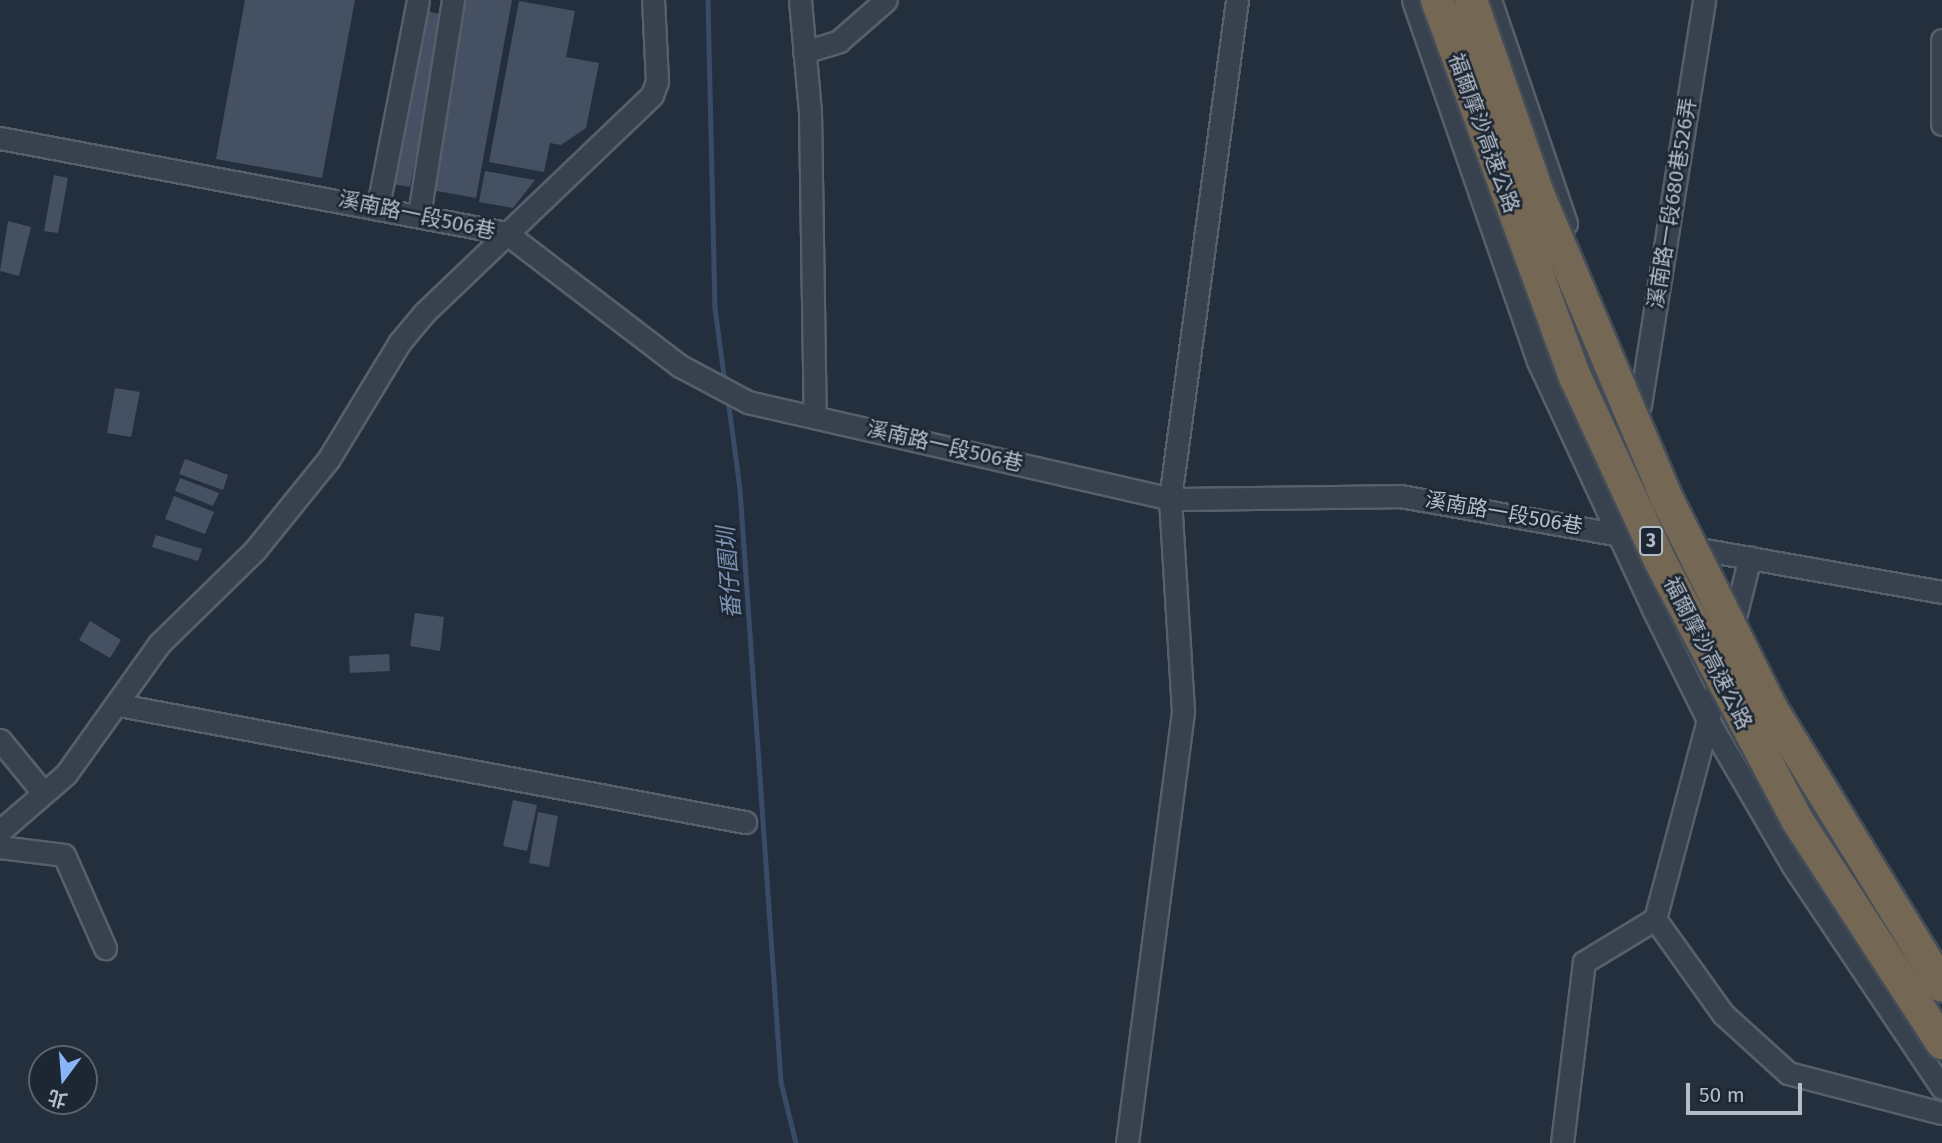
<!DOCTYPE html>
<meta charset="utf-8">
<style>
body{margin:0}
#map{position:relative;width:1942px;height:1143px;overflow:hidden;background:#242f3e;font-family:"Fira Sans","Noto Sans TC",sans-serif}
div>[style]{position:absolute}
.stream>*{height:4.5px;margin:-2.25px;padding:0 2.25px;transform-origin:2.25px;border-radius:2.25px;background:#394c67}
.building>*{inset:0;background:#455162}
.roads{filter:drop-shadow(2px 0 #565f6c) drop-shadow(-2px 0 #565f6c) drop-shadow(0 2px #565f6c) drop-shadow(0 -2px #565f6c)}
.minor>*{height:21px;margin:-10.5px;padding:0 10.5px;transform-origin:10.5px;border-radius:10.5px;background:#38414e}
.bridges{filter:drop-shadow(2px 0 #434c59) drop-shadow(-2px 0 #434c59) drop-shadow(0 2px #434c59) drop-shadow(0 -2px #434c59)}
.highway-bridge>*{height:32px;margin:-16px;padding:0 16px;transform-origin:16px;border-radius:16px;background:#746855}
span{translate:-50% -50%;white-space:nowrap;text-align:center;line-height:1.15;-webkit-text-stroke:5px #1d2633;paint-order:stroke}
.shield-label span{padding:2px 5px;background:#1d2633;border:2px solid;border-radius:5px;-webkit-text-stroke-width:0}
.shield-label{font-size:19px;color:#b4bcc9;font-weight:700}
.street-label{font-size:21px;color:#b4bcc9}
.water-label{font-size:23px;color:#7c92b1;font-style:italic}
.north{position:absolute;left:28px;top:1045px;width:70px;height:70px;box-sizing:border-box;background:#1d2633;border:2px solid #59626f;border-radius:50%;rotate:196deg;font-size:19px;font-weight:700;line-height:28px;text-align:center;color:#b4bcc9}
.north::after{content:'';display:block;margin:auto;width:24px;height:32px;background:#8ab4f8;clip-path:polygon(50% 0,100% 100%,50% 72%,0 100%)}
.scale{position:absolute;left:1686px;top:1083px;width:116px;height:32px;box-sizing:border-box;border:4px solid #b4bcc9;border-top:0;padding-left:9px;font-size:21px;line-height:24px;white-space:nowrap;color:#b4bcc9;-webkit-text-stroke:5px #1d2633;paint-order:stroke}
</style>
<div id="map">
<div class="stream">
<div style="left:708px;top:0;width:308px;rotate:88.7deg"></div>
<div style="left:715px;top:308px;width:76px;rotate:82.4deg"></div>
<div style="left:728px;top:399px;width:91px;rotate:82.4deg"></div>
<div style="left:740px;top:489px;width:594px;rotate:86.04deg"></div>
<div style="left:781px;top:1082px;width:63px;rotate:76.2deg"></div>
</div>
<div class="building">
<div style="clip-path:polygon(245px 0,355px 0,322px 178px,216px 159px)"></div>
<div style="clip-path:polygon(460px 0,512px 0,476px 198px,426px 189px)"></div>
<div style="clip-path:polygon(519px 1px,575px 11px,566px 57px,599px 63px,586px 128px,561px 145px,550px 143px,544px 172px,489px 162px)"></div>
<div style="clip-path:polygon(422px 10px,444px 15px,410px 187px,388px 183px)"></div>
<div style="clip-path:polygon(485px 171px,535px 180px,513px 208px,479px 202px)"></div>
<div style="clip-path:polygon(54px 175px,68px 178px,58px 233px,44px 231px)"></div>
<div style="clip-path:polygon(8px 221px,31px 227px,19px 276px,0 271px)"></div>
<div style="clip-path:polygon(115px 388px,140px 392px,131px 437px,107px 433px)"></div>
<div style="clip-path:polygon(185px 459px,228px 475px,223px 490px,179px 474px)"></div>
<div style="clip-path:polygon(180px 478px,219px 493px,213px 506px,175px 491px)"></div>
<div style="clip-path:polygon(174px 496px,214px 512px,205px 534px,165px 519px)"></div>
<div style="clip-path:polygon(156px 535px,202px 549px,198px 561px,152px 547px)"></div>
<div style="clip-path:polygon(415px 613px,444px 617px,440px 651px,410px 646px)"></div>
<div style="clip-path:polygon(90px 621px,121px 640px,110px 658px,79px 640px)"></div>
<div style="clip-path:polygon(389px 654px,390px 671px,350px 673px,349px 656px)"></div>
<div style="clip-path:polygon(513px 800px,537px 805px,527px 851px,503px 846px)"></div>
<div style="clip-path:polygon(538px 812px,558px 816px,549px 867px,529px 863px)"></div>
</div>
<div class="roads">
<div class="minor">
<div style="left:800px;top:0;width:112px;rotate:84.9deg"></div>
<div style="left:810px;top:112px;width:305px;rotate:89.1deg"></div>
<div style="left:1413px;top:0;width:382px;rotate:70.9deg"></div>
<div style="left:1538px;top:361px;width:273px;rotate:65.1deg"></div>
<div style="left:1653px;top:609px;width:126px;rotate:63.6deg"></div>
<div style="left:1709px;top:722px;width:167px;rotate:59.7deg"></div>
<div style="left:1793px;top:866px;width:267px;rotate:56.1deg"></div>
<div style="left:1490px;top:0;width:236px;rotate:71.2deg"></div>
<div style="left:1942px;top:40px;width:84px;rotate:90deg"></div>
<div style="left:804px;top:52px;width:37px;rotate:-17deg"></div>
<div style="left:839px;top:41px;width:62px;rotate:-41.1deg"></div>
<div style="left:0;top:138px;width:515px;rotate:10.63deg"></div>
<div style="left:506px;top:233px;width:219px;rotate:37.4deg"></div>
<div style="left:680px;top:366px;width:77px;rotate:27.9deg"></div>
<div style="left:748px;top:402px;width:433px;rotate:12.9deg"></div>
<div style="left:1170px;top:499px;width:230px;rotate:-0.7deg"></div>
<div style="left:1400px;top:496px;width:550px;rotate:10.04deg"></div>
<div style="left:378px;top:206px;width:210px;rotate:-79deg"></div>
<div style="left:419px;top:215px;width:218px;rotate:-81deg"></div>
<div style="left:1640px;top:405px;width:410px;rotate:-81deg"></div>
<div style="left:1731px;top:633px;width:78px;rotate:-76deg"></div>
<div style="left:1721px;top:671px;width:257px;rotate:104.9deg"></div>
<div style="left:1655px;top:919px;width:117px;rotate:54.4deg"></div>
<div style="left:1723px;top:1014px;width:88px;rotate:42.2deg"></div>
<div style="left:1788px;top:1073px;width:159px;rotate:14.6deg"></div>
<div style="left:119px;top:705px;width:637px;rotate:10.59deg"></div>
<div style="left:0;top:740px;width:65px;rotate:50.6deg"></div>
<div style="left:0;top:831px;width:87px;rotate:-40.8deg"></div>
<div style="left:66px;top:774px;width:160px;rotate:-54.4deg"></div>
<div style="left:159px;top:644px;width:134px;rotate:-44.4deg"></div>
<div style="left:255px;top:550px;width:116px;rotate:-51deg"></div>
<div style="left:328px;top:460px;width:137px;rotate:-58.7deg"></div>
<div style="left:399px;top:343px;width:40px;rotate:-50deg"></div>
<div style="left:425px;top:312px;width:314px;rotate:-43.7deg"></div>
<div style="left:652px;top:95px;width:15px;rotate:-70deg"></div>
<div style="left:657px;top:81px;width:81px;rotate:-92.8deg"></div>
<div style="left:0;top:847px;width:64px;rotate:7.1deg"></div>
<div style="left:64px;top:855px;width:102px;rotate:66.2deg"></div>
<div style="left:1127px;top:1143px;width:436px;rotate:-82.6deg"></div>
<div style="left:1183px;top:711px;width:212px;rotate:-93.5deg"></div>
<div style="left:1170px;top:499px;width:503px;rotate:-82.35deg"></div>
<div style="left:1562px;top:1143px;width:182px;rotate:-83.1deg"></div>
<div style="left:1584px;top:962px;width:83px;rotate:-31.2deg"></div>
</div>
</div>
<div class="bridges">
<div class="highway-bridge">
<div style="left:1437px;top:0;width:404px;rotate:69.9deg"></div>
<div style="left:1576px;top:379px;width:198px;rotate:65.2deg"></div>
<div style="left:1659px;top:559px;width:295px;rotate:62.1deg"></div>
<div style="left:1797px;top:820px;width:266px;rotate:57deg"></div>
<div style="left:1471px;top:0;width:207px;rotate:70.9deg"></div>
<div style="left:1539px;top:196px;width:329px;rotate:67.1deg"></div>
<div style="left:1667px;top:499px;width:233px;rotate:63.5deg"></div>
<div style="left:1771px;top:708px;width:326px;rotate:58.4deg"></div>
</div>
</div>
<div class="shield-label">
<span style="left:1651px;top:541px">3</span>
</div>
<div class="street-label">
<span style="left:1484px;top:133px;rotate:70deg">福爾摩沙高速公路</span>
<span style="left:1672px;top:203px;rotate:-81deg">溪南路一段680巷526弄</span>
<span style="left:417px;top:215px;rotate:12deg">溪南路一段506巷</span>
<span style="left:945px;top:446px;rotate:13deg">溪南路一段506巷</span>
<span style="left:1504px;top:513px;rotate:10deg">溪南路一段506巷</span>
<span style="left:1708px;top:653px;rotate:63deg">福爾摩沙高速公路</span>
</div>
<div class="water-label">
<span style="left:729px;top:573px;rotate:-94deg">番仔園圳</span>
</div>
<div class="north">北</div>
<div class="scale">50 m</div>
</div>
